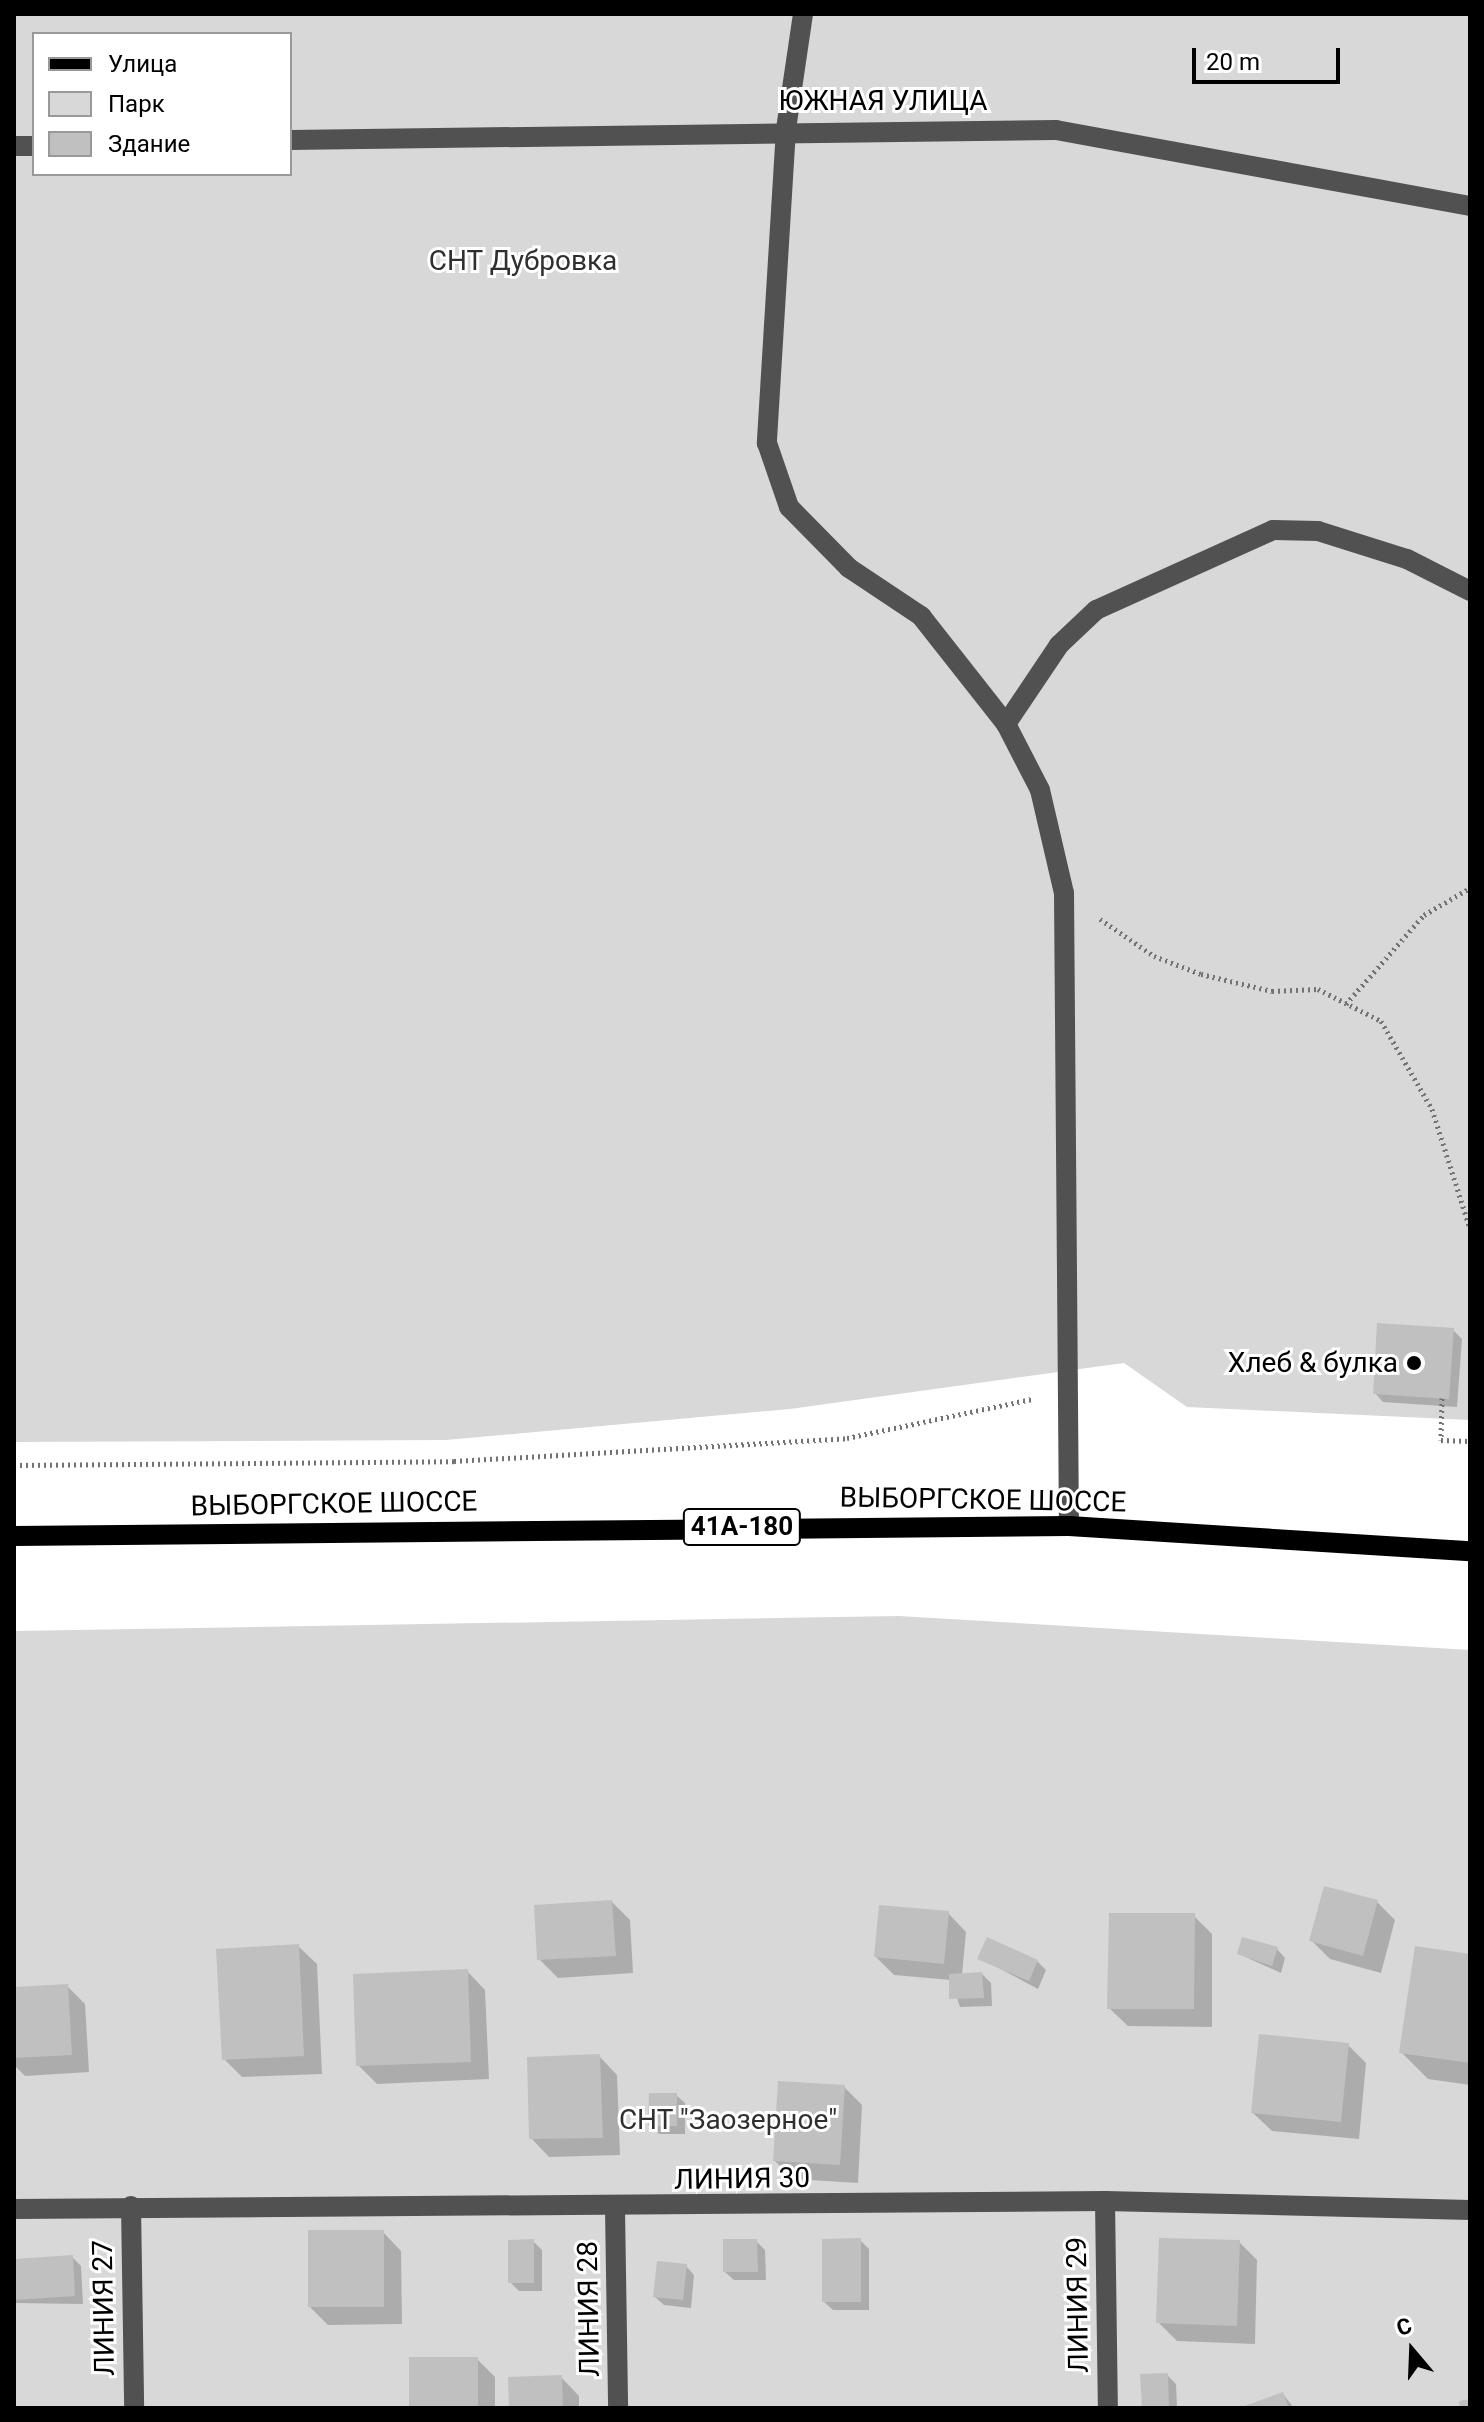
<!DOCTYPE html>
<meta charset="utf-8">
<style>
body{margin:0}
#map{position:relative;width:1484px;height:2422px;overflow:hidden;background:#fff;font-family:Roboto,sans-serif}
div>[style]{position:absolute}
.green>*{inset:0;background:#d8d8d8}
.shadow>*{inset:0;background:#0003}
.building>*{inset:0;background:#c0c0c0}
.path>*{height:5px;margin-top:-2.5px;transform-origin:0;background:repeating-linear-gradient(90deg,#737373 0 2px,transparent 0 6px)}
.minor>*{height:20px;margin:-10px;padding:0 10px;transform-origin:10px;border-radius:10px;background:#515151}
.major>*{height:20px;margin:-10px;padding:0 10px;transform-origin:10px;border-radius:10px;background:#000}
.dots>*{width:22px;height:22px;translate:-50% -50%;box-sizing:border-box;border:4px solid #fff;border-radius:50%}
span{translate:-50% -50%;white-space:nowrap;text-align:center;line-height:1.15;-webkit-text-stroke:6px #fff;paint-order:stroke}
.shield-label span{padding:2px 6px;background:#fff;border:2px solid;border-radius:6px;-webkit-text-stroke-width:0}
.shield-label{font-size:26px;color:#000;font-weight:700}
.street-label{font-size:28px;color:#000}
.park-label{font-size:28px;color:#2f2f2f}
.poi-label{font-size:28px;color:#000}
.right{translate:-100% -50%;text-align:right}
.frame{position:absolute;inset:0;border:16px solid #000;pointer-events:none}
.legend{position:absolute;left:32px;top:32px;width:260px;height:144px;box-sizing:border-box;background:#fff;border:2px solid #999;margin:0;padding:10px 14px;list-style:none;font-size:24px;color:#000}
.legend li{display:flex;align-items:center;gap:16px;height:40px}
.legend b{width:40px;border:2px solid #999}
.north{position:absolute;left:1372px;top:2310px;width:80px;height:80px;-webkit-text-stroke:6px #fff;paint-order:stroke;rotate:341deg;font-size:22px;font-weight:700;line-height:32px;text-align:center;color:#000}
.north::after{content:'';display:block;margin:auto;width:28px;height:36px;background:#000;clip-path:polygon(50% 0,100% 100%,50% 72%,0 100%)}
.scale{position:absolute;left:1192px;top:48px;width:148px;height:36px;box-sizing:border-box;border:4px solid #000;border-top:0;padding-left:10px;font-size:24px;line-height:28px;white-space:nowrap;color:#000;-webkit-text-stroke:6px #fff;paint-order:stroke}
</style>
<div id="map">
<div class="green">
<div style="clip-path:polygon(evenodd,14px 14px,1470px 14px,1470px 1420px,1187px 1407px,1124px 1363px,790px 1409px,446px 1440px,14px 1442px,14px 14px,34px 34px,290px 34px,290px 174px,34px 174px,34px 34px)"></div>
<div style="clip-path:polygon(899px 1616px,1470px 1650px,1470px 2408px,14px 2408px,14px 1631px)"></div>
</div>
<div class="shadow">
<div style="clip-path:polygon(1453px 1330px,1462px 1339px,1457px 1407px,1383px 1402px,1375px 1393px)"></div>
<div style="clip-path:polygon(612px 1902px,630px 1920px,633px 1973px,558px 1978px,539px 1959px)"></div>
<div style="clip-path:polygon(1377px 1902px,1395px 1920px,1381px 1973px,1330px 1959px,1311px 1940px)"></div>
<div style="clip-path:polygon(948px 1913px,966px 1932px,962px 1975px,982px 1974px,991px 1983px,992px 2006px,960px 2007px,951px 1980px,894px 1975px,876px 1957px)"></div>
<div style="clip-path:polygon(1194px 1916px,1212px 1934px,1212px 2027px,1128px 2026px,1109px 2008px)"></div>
<div style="clip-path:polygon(298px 1946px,317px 1964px,322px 2074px,242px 2077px,224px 2059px)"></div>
<div style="clip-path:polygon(1277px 1949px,1285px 1958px,1281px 1973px,1239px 1954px)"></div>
<div style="clip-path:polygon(1470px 1956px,1470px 2085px,1428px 2079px,1401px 2052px)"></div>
<div style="clip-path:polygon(980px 1958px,1037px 1961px,1046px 1970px,1038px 1989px)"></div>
<div style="clip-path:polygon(467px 1971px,485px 1990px,489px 2079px,377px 2084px,358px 2065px)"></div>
<div style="clip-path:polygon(67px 1986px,85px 2004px,89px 2072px,25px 2076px,14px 2065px,14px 1989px)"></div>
<div style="clip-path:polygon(1348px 2045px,1366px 2063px,1359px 2139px,1272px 2131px,1253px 2113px)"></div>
<div style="clip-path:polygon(599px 2056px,617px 2075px,620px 2155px,549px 2157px,531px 2138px)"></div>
<div style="clip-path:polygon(844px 2087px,862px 2105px,858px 2183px,793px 2179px,775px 2161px)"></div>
<div style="clip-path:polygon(676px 2095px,685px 2103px,685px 2134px,659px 2134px,650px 2125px)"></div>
<div style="clip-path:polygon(383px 2232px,401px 2251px,402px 2324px,328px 2325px,310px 2307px)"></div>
<div style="clip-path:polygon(860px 2240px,869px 2249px,869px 2310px,833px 2310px,824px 2302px)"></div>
<div style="clip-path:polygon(533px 2241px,542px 2250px,542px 2291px,519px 2291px,510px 2282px)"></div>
<div style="clip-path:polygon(756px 2241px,765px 2250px,766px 2280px,734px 2280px,725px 2272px)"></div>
<div style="clip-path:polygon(1239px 2242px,1257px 2260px,1255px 2344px,1177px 2341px,1158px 2322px)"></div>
<div style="clip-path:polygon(72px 2257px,81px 2266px,83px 2304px,14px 2303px,14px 2261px)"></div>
<div style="clip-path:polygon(686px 2266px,694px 2275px,691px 2308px,664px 2305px,655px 2297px)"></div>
<div style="clip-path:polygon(477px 2359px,495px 2377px,495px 2408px,411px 2408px)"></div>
<div style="clip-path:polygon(1167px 2375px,1176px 2384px,1177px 2408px,1144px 2408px)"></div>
<div style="clip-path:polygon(561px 2377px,579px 2396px,579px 2408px,511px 2408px)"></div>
<div style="clip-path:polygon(1283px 2394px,1294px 2408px,1244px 2408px)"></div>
</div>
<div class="building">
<div style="clip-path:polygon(1377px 1323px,1454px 1328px,1449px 1399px,1373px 1394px)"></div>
<div style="clip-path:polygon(1324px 1886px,1378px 1900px,1363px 1956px,1309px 1941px)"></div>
<div style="clip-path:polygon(612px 1900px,616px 1956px,537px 1960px,534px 1905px)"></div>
<div style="clip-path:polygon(879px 1905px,949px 1911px,944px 1964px,874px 1957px)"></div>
<div style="clip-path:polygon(1109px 1913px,1195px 1913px,1194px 2009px,1107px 2009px)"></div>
<div style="clip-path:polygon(987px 1937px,1038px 1960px,1029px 1981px,977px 1959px)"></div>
<div style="clip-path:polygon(1242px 1937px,1278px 1947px,1272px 1966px,1237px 1954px)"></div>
<div style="clip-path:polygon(299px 1944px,304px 2056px,222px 2060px,216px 1949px)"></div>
<div style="clip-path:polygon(1415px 1946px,1470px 1954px,1470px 2063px,1399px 2053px)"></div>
<div style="clip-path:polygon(468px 1969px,471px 2062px,356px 2066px,353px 1974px)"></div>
<div style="clip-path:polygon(982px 1972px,984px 1998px,949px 1999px,949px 1974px)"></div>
<div style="clip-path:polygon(68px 1984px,72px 2055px,14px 2058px,14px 1987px)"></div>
<div style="clip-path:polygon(1259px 2034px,1349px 2043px,1341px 2122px,1251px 2113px)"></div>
<div style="clip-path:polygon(600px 2054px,603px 2138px,529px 2139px,527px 2057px)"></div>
<div style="clip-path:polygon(778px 2081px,845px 2085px,840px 2165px,773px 2161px)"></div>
<div style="clip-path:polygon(649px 2093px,677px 2093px,677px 2126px,648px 2126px)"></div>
<div style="clip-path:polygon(308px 2230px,384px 2230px,384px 2307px,308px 2307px)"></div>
<div style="clip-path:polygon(861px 2238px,861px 2302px,822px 2302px,822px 2239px)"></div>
<div style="clip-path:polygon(1159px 2238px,1240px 2240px,1237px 2326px,1156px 2323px)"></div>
<div style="clip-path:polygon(534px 2239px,534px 2283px,508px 2283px,508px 2240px)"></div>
<div style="clip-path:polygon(723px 2239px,757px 2239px,758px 2272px,723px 2272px)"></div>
<div style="clip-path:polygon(73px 2255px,75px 2296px,14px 2300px,14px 2259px)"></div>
<div style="clip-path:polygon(657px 2261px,687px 2264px,683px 2300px,653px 2297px)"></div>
<div style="clip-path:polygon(409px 2357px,478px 2357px,478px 2408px,409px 2408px)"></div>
<div style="clip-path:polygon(1168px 2373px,1169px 2408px,1142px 2408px,1140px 2374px)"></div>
<div style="clip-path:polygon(562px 2375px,563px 2408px,509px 2408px,508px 2377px)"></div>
<div style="clip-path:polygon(1283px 2392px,1289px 2408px,1239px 2408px)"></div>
<div style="clip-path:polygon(1470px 2399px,1470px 2408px,1460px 2408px,1459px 2401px)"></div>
</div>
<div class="path">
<div style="left:1100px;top:919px;width:65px;rotate:34.4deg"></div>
<div style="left:1154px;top:956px;width:50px;rotate:21deg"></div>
<div style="left:1201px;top:974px;width:73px;rotate:13.5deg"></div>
<div style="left:1272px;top:991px;width:46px;rotate:-2.5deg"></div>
<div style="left:1318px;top:989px;width:71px;rotate:26.9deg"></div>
<div style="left:1381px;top:1021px;width:102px;rotate:59.9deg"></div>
<div style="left:1432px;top:1109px;width:126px;rotate:72.4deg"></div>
<div style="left:1346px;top:1004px;width:118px;rotate:-48.8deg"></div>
<div style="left:1424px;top:915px;width:53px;rotate:-30.4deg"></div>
<div style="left:1442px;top:1398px;width:42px;rotate:91.4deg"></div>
<div style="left:1441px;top:1440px;width:29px;rotate:2deg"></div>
<div style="left:14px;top:1465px;width:440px;rotate:-0.5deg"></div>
<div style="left:454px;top:1461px;width:394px;rotate:-3.3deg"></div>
<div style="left:847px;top:1438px;width:189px;rotate:-11.9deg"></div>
</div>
<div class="minor">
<div style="left:803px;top:14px;width:116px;rotate:98.4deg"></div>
<div style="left:786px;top:129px;width:315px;rotate:93.5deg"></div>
<div style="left:767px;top:443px;width:68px;rotate:71deg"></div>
<div style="left:789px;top:507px;width:86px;rotate:45.5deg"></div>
<div style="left:849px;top:568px;width:87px;rotate:33.7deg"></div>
<div style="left:921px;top:616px;width:137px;rotate:51.8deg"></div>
<div style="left:1006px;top:724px;width:74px;rotate:62.7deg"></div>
<div style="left:1040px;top:790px;width:106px;rotate:76.9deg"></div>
<div style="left:1064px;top:893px;width:633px;rotate:89.55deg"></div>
<div style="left:290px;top:140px;width:766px;rotate:-0.75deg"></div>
<div style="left:1056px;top:130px;width:421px;rotate:10.4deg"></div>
<div style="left:14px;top:146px;width:20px"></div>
<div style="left:1006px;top:724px;width:95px;rotate:-56.1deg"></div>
<div style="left:1059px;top:645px;width:51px;rotate:-43.4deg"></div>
<div style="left:1096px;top:610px;width:194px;rotate:-24.3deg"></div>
<div style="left:1273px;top:530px;width:45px;rotate:1.3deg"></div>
<div style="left:1318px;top:531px;width:93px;rotate:17.5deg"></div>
<div style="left:1407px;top:559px;width:71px;rotate:26.9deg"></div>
<div style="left:1105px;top:2201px;width:207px;rotate:89.2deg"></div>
<div style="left:131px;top:2206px;width:202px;rotate:89.1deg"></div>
<div style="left:14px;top:2209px;width:1091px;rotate:-0.42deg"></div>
<div style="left:1105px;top:2201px;width:365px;rotate:1.4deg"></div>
<div style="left:615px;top:2209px;width:199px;rotate:89.1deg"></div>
</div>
<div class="major">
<div style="left:14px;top:1536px;width:1055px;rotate:-0.54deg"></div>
<div style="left:1069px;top:1526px;width:402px;rotate:3.6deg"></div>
</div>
<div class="dots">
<div style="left:1414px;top:1363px;background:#000"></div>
</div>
<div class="shield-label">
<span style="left:742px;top:1527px">41А-180</span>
</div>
<div class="street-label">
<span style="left:883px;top:101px">ЮЖНАЯ УЛИЦА</span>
<span style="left:983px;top:1500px;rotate:1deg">ВЫБОРГСКОЕ ШОССЕ</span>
<span style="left:334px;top:1504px;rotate:-1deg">ВЫБОРГСКОЕ ШОССЕ</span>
<span style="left:742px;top:2179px;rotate:-1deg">ЛИНИЯ 30</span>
<span style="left:1078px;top:2305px;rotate:-91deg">ЛИНИЯ 29</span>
<span style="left:104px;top:2308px;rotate:-91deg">ЛИНИЯ 27</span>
<span style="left:589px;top:2309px;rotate:-91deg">ЛИНИЯ 28</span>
</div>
<div class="park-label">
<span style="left:523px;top:261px">СНТ Дубровка</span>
<span style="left:728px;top:2120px">СНТ "Заозерное"</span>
</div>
<div class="poi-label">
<span class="right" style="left:1398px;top:1363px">Хлеб &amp; булка</span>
</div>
<div class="frame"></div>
<ul class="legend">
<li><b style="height:10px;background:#000"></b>Улица</li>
<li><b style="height:22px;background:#d8d8d8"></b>Парк</li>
<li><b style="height:22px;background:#c0c0c0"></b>Здание</li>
</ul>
<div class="north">С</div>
<div class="scale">20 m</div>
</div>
